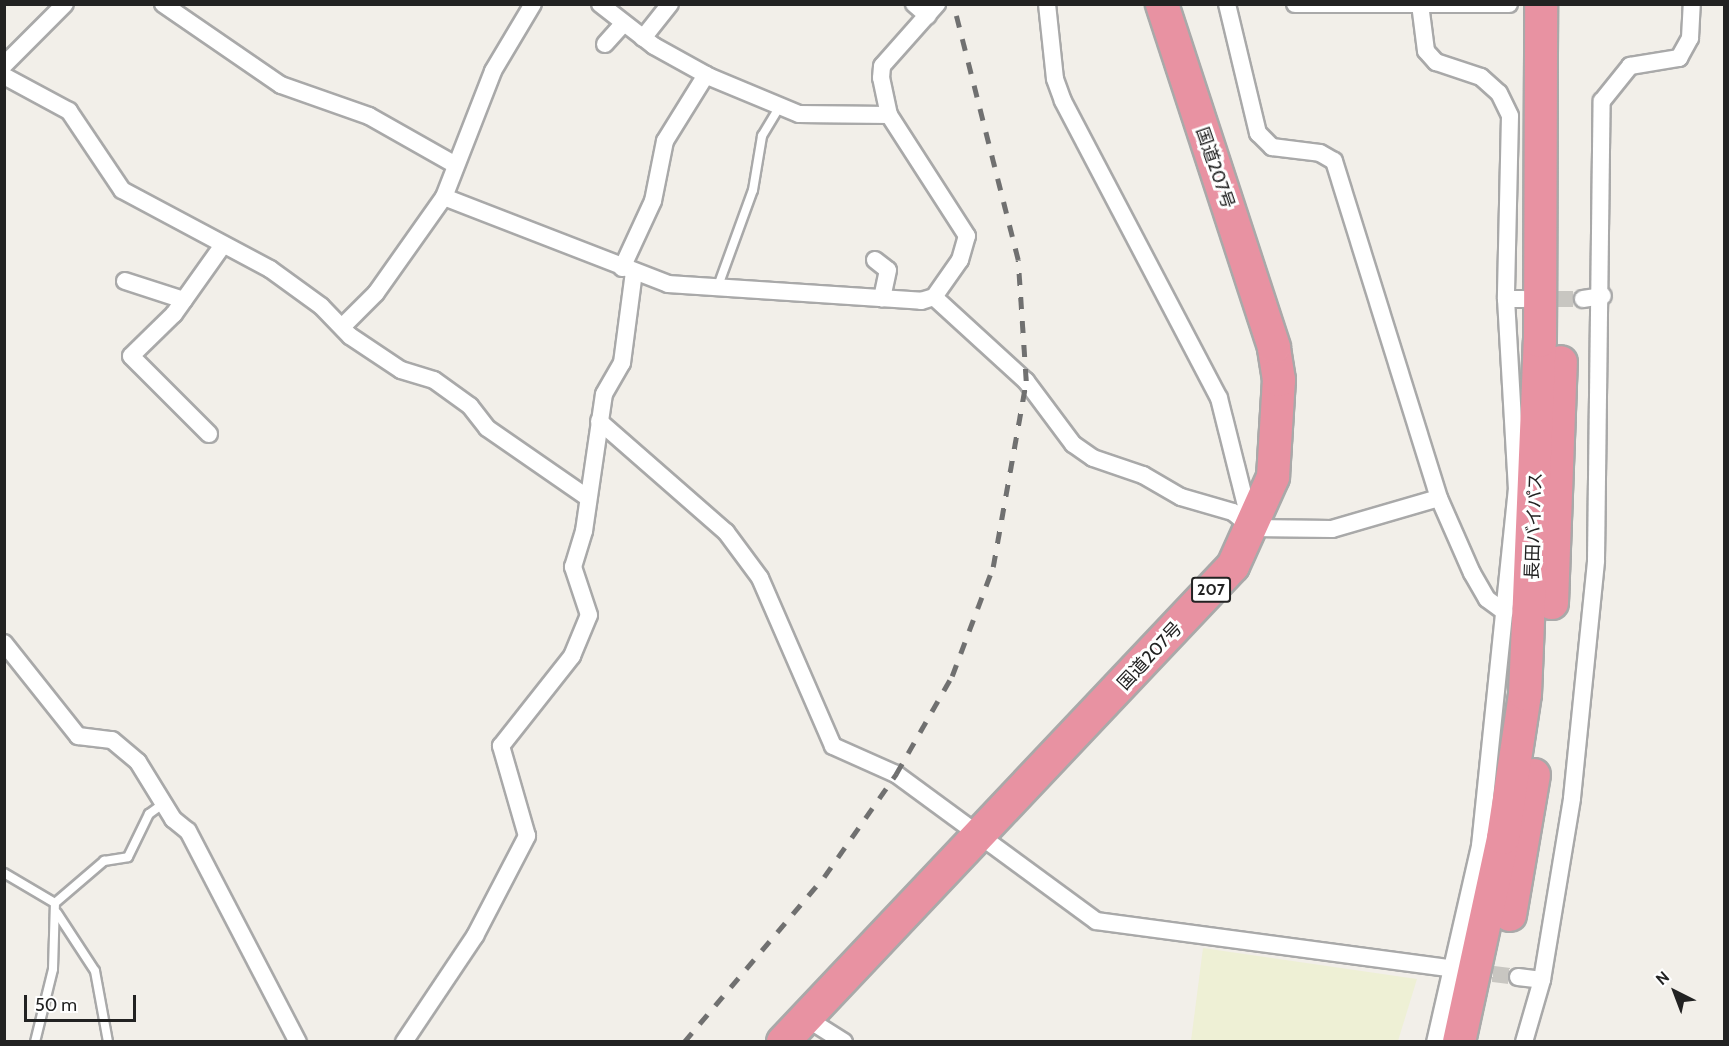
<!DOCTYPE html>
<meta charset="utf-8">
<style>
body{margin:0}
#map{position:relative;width:1729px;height:1046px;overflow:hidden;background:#f2efe9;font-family:Cabin,"Noto Sans JP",sans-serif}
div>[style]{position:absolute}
.farmland>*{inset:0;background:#eef0d5}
.street-tunnel>*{height:16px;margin-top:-8px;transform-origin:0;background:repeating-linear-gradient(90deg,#c8c6c1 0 16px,transparent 0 24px)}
.roads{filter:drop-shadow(2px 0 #a9a9a9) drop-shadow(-2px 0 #a9a9a9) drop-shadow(0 2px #a9a9a9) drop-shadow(0 -2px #a9a9a9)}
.lane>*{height:8px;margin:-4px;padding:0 4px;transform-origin:4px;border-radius:4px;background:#fff}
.street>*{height:16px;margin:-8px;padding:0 8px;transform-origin:8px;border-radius:8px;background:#fff}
.highway>*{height:32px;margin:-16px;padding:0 16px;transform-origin:16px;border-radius:16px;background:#e892a2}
.rail>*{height:4.5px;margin-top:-2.25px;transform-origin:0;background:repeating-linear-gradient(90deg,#707070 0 12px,transparent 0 24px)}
span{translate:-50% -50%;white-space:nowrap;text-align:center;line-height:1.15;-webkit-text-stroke:6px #fff;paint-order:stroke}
.shield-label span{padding:2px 4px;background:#fff;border:2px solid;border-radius:4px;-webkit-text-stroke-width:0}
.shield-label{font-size:16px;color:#222;font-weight:700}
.street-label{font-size:18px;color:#222}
.frame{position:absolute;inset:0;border:6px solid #222;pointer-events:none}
.north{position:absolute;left:1645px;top:962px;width:60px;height:60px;-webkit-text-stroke:4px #fff;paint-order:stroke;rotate:318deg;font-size:16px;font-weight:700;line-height:24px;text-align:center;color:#222}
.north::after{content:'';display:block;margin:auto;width:21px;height:27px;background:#222;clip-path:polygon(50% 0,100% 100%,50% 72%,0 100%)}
.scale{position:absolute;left:24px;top:995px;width:112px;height:27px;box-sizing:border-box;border:3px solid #222;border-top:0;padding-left:8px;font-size:18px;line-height:21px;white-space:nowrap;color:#222;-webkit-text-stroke:4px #fff;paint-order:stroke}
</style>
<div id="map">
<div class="farmland">
<div style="clip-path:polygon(1203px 948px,1417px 979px,1398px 1041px,1191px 1041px)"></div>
</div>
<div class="street-tunnel">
<div style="left:1533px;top:299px;width:50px"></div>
<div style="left:1469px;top:971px;width:49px;rotate:7deg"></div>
</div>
<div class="roads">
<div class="lane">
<div style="left:718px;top:286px;width:102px;rotate:-70deg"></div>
<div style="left:753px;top:190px;width:55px;rotate:-80.5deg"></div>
<div style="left:762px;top:136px;width:35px;rotate:-59deg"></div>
<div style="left:4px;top:873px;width:59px;rotate:30.5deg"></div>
<div style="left:57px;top:913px;width:69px;rotate:56.8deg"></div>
<div style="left:95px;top:971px;width:72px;rotate:79.6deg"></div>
<div style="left:35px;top:1042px;width:75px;rotate:-76.1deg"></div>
<div style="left:53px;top:969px;width:66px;rotate:-88.3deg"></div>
<div style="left:55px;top:903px;width:65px;rotate:-40.6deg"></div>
<div style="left:104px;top:861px;width:24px;rotate:-9deg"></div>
<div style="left:128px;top:857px;width:48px;rotate:-64deg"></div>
<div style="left:149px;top:814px;width:17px;rotate:-36deg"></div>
</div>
<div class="street">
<div style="left:163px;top:4px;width:143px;rotate:34.5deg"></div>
<div style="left:281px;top:85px;width:93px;rotate:19.4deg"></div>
<div style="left:369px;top:116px;width:98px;rotate:29.5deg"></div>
<div style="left:600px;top:4px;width:68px;rotate:37.9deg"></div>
<div style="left:654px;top:46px;width:64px;rotate:29deg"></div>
<div style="left:710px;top:77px;width:96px;rotate:22.6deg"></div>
<div style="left:799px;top:114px;width:90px;rotate:0.6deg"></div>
<div style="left:914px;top:4px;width:18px;rotate:41deg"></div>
<div style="left:1047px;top:4px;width:75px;rotate:83.9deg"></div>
<div style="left:1055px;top:79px;width:23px;rotate:70deg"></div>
<div style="left:1063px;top:101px;width:335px;rotate:62.3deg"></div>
<div style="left:1219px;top:398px;width:131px;rotate:75.9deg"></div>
<div style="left:1227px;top:4px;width:133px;rotate:76.5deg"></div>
<div style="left:1258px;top:133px;width:20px;rotate:45deg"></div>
<div style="left:1272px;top:147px;width:48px;rotate:7.1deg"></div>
<div style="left:1320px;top:153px;width:16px;rotate:30deg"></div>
<div style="left:1334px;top:161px;width:353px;rotate:72.7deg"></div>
<div style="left:1439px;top:498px;width:82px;rotate:66.3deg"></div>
<div style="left:1472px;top:573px;width:30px;rotate:60deg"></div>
<div style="left:1487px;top:599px;width:22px;rotate:36deg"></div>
<div style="left:1295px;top:4px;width:214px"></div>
<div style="left:1420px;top:4px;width:47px;rotate:82.7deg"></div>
<div style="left:1426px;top:51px;width:15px;rotate:48deg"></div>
<div style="left:1436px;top:62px;width:47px;rotate:18.4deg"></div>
<div style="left:1481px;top:77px;width:24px;rotate:42deg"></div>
<div style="left:1499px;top:93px;width:25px;rotate:64deg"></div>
<div style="left:1510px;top:116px;width:183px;rotate:91.3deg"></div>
<div style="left:1506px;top:299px;width:189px;rotate:86.7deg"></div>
<div style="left:1517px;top:488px;width:360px;rotate:95.9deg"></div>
<div style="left:1480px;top:846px;width:201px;rotate:102.9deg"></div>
<div style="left:643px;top:38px;width:43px;rotate:-51.5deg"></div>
<div style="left:605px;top:44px;width:28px;rotate:-48deg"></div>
<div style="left:4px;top:65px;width:86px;rotate:-45deg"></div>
<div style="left:4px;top:76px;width:74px;rotate:28.3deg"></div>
<div style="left:69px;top:111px;width:95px;rotate:56.1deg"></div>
<div style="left:122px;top:190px;width:168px;rotate:28.1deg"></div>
<div style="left:270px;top:269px;width:63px;rotate:36deg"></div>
<div style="left:321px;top:306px;width:42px;rotate:46deg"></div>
<div style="left:350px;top:336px;width:61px;rotate:33.7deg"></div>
<div style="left:401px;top:370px;width:34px;rotate:17deg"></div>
<div style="left:434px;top:380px;width:44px;rotate:35.8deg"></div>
<div style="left:470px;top:406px;width:28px;rotate:52deg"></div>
<div style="left:487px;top:428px;width:123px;rotate:34.7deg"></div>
<div style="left:444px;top:197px;width:240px;rotate:21.2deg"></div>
<div style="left:668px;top:284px;width:254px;rotate:3.8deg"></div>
<div style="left:921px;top:301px;width:14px;rotate:-17deg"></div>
<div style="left:934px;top:297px;width:45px;rotate:-54.9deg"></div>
<div style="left:960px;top:260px;width:25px;rotate:-74deg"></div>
<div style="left:967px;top:236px;width:144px;rotate:-122.8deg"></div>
<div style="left:889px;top:115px;width:38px;rotate:-102deg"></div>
<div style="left:881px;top:78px;width:12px;rotate:-85deg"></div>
<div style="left:882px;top:66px;width:83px;rotate:-48.4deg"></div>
<div style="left:875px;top:260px;width:16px;rotate:38deg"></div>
<div style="left:888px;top:270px;width:29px;rotate:102deg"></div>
<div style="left:622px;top:268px;width:74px;rotate:-65.2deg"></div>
<div style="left:653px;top:201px;width:61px;rotate:-78.7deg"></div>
<div style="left:665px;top:141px;width:78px;rotate:-58.2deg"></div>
<div style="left:125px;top:281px;width:62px;rotate:17.9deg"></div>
<div style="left:934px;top:297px;width:125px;rotate:42.4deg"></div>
<div style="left:1026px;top:381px;width:79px;rotate:53.3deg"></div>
<div style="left:1073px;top:444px;width:24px;rotate:35deg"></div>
<div style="left:1093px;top:458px;width:53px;rotate:18.8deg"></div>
<div style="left:1143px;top:475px;width:44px;rotate:30.1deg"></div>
<div style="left:1181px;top:497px;width:54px;rotate:16.1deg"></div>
<div style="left:1233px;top:512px;width:25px;rotate:40deg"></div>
<div style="left:1252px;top:528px;width:80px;rotate:0.7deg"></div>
<div style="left:1332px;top:529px;width:111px;rotate:-16.2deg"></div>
<div style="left:1506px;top:299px;width:17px"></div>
<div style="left:1583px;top:299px;width:20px;rotate:-9deg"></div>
<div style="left:342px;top:327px;width:48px;rotate:-45deg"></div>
<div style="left:376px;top:293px;width:118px;rotate:-54.7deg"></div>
<div style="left:444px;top:197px;width:135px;rotate:-68.7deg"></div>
<div style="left:493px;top:71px;width:78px;rotate:-59.2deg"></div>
<div style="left:599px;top:421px;width:169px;rotate:41.2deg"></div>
<div style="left:726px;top:532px;width:57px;rotate:53.5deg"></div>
<div style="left:760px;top:578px;width:183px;rotate:66.5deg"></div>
<div style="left:833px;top:746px;width:69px;rotate:24deg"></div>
<div style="left:896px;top:774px;width:248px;rotate:36.3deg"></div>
<div style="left:1096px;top:921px;width:372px;rotate:7.6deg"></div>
<div style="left:209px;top:434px;width:110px;rotate:-135deg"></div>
<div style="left:131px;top:356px;width:60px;rotate:-44.3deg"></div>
<div style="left:174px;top:314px;width:85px;rotate:-54.6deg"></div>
<div style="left:4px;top:643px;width:119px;rotate:51.5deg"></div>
<div style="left:78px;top:736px;width:34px;rotate:7deg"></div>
<div style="left:112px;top:740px;width:34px;rotate:40deg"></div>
<div style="left:138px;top:762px;width:67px;rotate:58.4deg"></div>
<div style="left:173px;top:819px;width:19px;rotate:39deg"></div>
<div style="left:188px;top:831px;width:238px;rotate:62.5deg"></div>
<div style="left:1518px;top:977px;width:24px;rotate:7deg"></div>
<div style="left:806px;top:1018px;width:45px;rotate:32.3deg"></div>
<div style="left:404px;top:1042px;width:128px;rotate:-56.2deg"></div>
<div style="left:475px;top:936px;width:113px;rotate:-62.5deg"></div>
<div style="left:527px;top:836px;width:94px;rotate:-106.1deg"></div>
<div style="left:501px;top:746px;width:115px;rotate:-51.7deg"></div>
<div style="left:572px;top:656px;width:44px;rotate:-67.5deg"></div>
<div style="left:589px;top:615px;width:51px;rotate:-108.4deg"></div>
<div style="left:573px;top:567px;width:38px;rotate:-73deg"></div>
<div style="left:584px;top:531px;width:138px;rotate:-81.7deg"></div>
<div style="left:604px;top:394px;width:36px;rotate:-60deg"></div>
<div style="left:622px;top:363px;width:92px;rotate:-82.5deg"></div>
<div style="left:1524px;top:1042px;width:65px;rotate:-73.8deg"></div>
<div style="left:1542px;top:980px;width:184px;rotate:-80.6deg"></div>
<div style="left:1572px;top:798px;width:239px;rotate:-84.2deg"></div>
<div style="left:1596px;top:560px;width:459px;rotate:-89.3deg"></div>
<div style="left:1602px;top:101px;width:45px;rotate:-51.3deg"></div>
<div style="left:1630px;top:66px;width:50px;rotate:-9.3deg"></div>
<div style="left:1679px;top:58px;width:23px;rotate:-61deg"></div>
<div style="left:1690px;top:38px;width:34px;rotate:-87deg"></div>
</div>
<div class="highway">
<div style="left:1552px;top:603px;width:241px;rotate:-87.9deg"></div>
<div style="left:1510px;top:915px;width:142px;rotate:-80.3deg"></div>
<div style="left:783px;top:1042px;width:655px;rotate:-46.61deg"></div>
<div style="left:1233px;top:566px;width:98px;rotate:-65.8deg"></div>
<div style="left:1273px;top:477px;width:97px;rotate:-86.5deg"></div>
<div style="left:1279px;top:380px;width:33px;rotate:-99deg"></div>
<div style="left:1274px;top:347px;width:361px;rotate:-108.1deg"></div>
<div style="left:1459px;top:1042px;width:209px;rotate:-77.8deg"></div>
<div style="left:1503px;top:838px;width:146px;rotate:-81.3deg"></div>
<div style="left:1525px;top:694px;width:353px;rotate:-87.6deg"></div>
<div style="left:1540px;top:341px;width:337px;rotate:-89.8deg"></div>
</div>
</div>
<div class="rail">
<div style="left:684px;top:1042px;width:216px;rotate:-49.7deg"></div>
<div style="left:824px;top:877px;width:126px;rotate:-55deg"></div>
<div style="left:896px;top:774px;width:113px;rotate:-60.3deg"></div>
<div style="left:952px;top:676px;width:116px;rotate:-69.4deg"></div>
<div style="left:993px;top:567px;width:189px;rotate:-79.9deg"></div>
<div style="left:1026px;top:381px;width:121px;rotate:-93.8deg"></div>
<div style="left:1018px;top:260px;width:264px;rotate:-104.2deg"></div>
</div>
<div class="shield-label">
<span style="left:1211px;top:590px">207</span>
</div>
<div class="street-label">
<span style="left:1215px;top:168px;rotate:71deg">国道207号</span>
<span style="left:1534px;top:526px;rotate:-88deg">長田バイパス</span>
<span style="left:1150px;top:656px;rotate:-47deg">国道207号</span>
</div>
<div class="frame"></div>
<div class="north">N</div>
<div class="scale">50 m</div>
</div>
